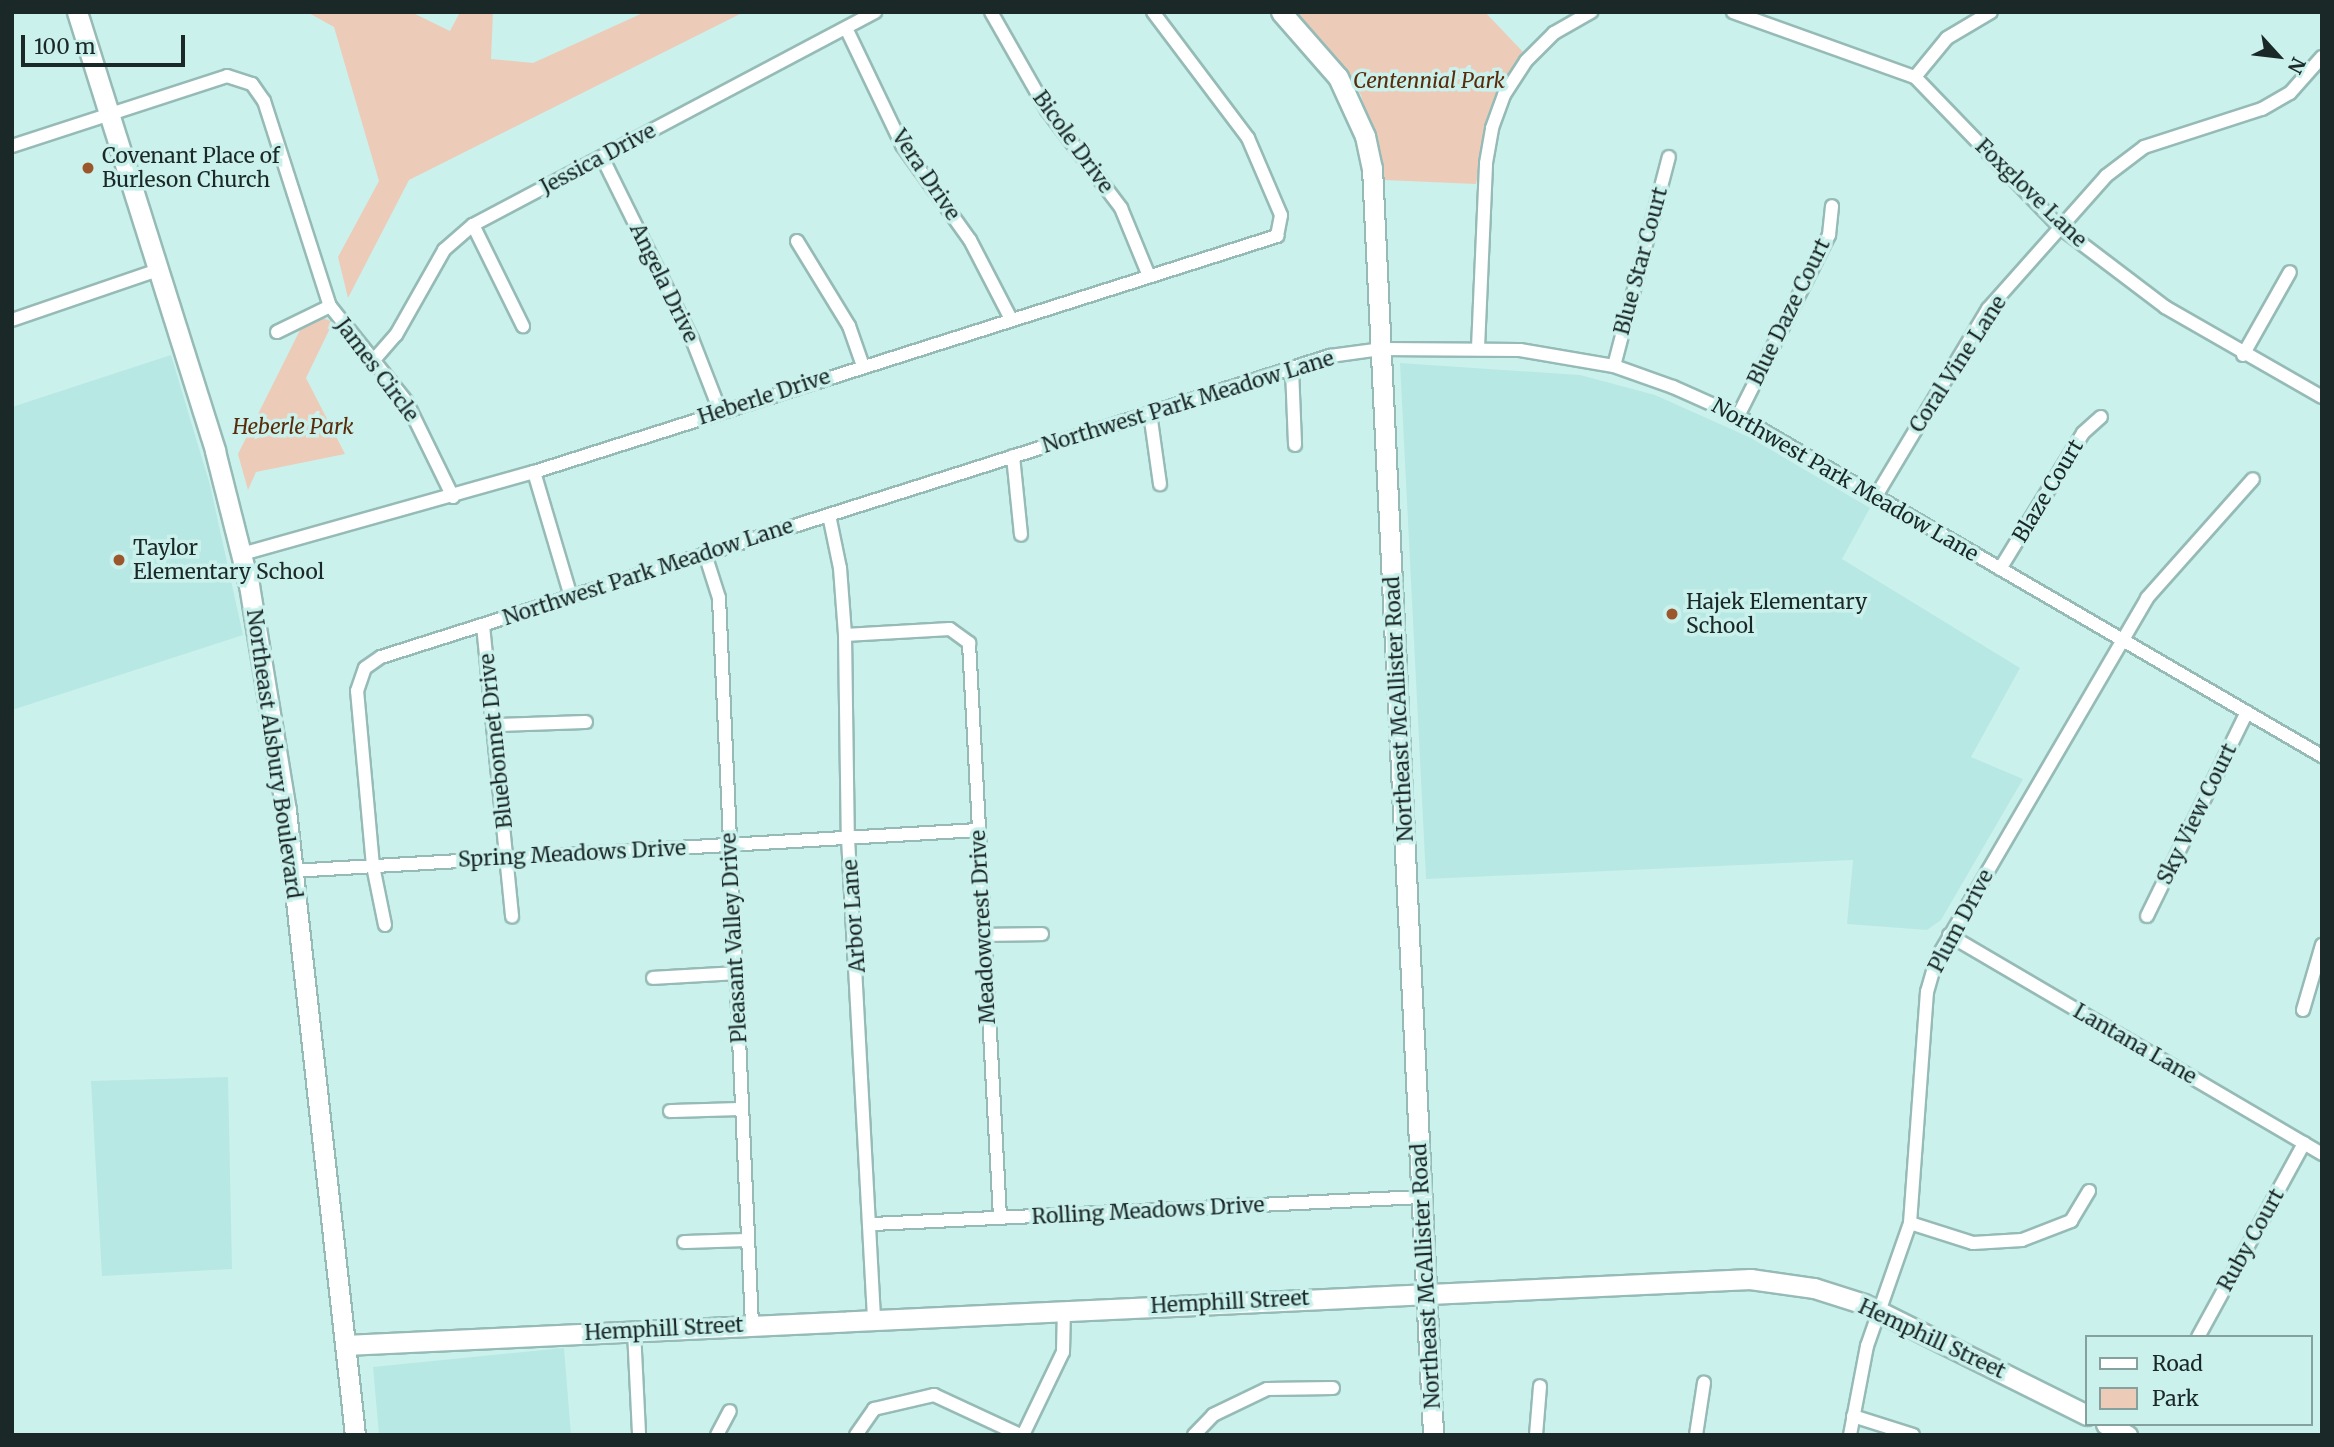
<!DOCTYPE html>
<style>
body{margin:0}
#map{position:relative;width:2334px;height:1447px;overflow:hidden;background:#cbf1ed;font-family:Merriweather,serif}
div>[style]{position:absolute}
.built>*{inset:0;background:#b8e8e3}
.green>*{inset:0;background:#edcbb9}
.roads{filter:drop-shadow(2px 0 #96bbb7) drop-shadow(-2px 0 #96bbb7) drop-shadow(0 2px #96bbb7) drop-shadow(0 -2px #96bbb7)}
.street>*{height:12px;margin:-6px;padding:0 6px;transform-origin:6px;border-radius:6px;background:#fff}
.secondary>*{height:19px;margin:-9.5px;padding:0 9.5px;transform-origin:9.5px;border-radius:9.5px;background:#fff}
.dots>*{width:19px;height:19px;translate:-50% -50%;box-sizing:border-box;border:4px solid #cbf1ed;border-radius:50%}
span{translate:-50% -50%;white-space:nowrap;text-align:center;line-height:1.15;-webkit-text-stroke:7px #cbf1ed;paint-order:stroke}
.park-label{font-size:21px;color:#582b0b;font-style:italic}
.street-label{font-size:21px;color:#1a2827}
.poi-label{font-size:21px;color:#1a2827}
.left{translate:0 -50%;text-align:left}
.frame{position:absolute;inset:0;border:14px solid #1a2827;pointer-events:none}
.legend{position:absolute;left:2085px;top:1335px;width:228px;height:91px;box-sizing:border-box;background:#cbf1ed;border:2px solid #84a19e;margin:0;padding:9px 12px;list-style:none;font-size:21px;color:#1a2827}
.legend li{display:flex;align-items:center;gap:14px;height:35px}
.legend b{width:35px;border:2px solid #84a19e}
.north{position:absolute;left:2243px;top:21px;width:70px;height:70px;-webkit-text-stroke:5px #cbf1ed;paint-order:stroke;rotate:117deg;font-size:19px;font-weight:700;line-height:28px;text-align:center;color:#1a2827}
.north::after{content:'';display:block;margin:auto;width:24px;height:32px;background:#1a2827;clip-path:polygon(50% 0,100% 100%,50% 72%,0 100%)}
.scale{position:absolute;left:21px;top:35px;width:164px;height:32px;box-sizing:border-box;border:4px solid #1a2827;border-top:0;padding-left:9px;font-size:21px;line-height:24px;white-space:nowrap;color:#1a2827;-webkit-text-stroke:5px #cbf1ed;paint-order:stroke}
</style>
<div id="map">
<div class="built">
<div style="clip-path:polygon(171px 355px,210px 485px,243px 635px,12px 710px,12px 407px)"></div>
<div style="clip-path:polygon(1400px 363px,1580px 375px,1655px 395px,1751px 438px,1870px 508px,1842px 559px,2020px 668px,1971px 757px,2023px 779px,1941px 920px,1927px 930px,1847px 924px,1853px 860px,1426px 879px)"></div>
<div style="clip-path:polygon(228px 1077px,232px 1269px,102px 1276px,91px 1081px)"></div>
<div style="clip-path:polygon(564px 1348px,571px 1435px,379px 1435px,373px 1367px)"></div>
</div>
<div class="green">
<div style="clip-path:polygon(307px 12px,411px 12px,450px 31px,460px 12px,493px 12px,491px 59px,533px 63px,645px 12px,744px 12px,409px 180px,348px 298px,338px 257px,379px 181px,334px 27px)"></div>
<div style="clip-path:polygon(1297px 12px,1485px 12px,1524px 53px,1488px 121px,1476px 184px,1384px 180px,1361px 95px)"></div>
<div style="clip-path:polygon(323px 318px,333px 322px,306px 378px,345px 454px,256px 472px,248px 490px,238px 454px,300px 330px)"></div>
</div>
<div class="roads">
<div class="street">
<div style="left:991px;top:12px;width:113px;rotate:60.3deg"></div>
<div style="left:1047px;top:110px;width:123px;rotate:52.9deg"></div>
<div style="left:1121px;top:208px;width:74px;rotate:67.6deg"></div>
<div style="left:1733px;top:12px;width:193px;rotate:19.7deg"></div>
<div style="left:1915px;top:77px;width:210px;rotate:46deg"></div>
<div style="left:2061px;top:228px;width:131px;rotate:37.2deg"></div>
<div style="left:2165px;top:307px;width:181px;rotate:29.8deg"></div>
<div style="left:846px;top:28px;width:130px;rotate:64.4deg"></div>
<div style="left:902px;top:145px;width:117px;rotate:54.4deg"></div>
<div style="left:970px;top:240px;width:89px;rotate:62.6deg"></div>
<div style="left:1915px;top:77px;width:50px;rotate:-50.6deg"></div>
<div style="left:1947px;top:38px;width:51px;rotate:-30.6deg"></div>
<div style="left:12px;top:146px;width:226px;rotate:-18deg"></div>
<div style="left:227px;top:76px;width:26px;rotate:18deg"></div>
<div style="left:252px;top:84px;width:21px;rotate:55deg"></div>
<div style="left:264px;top:101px;width:215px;rotate:72.2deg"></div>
<div style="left:330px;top:306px;width:122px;rotate:51.3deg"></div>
<div style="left:406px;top:401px;width:107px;rotate:63.9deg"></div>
<div style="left:602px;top:157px;width:203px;rotate:63.7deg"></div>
<div style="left:692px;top:339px;width:77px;rotate:68.7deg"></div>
<div style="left:473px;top:225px;width:113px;rotate:63.7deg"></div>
<div style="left:797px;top:241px;width:100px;rotate:58.5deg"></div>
<div style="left:849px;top:326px;width:42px;rotate:70.7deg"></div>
<div style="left:12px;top:320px;width:154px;rotate:-18.9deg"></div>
<div style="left:277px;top:332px;width:59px;rotate:-26.1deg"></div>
<div style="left:1478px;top:348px;width:185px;rotate:-87.5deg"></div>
<div style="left:1486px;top:163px;width:36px;rotate:-80deg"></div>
<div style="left:1492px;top:128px;width:35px;rotate:-70deg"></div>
<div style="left:1504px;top:95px;width:40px;rotate:-57.1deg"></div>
<div style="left:1526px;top:61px;width:40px;rotate:-45deg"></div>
<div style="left:1554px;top:33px;width:43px;rotate:-29.6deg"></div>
<div style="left:2243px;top:355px;width:95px;rotate:-60.5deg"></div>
<div style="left:373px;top:361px;width:35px;rotate:-49deg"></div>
<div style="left:396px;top:335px;width:98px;rotate:-60.5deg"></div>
<div style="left:444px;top:250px;width:38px;rotate:-41deg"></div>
<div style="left:473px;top:225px;width:455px;rotate:-27.9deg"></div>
<div style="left:1614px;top:366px;width:216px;rotate:-75.3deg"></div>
<div style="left:1292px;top:369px;width:76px;rotate:87.7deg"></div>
<div style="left:1150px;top:413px;width:72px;rotate:82deg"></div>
<div style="left:1738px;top:416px;width:203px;rotate:-63.3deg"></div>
<div style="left:1829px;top:235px;width:29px;rotate:-84deg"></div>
<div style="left:1013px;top:456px;width:79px;rotate:84.2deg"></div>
<div style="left:534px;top:472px;width:130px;rotate:73.5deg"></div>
<div style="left:1876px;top:496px;width:218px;rotate:-59.1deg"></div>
<div style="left:1988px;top:309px;width:178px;rotate:-48.4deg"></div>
<div style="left:2106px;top:176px;width:48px;rotate:-37.3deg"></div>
<div style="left:2144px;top:147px;width:124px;rotate:-17.9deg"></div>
<div style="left:2262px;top:109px;width:32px;rotate:-30deg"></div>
<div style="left:2290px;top:93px;width:48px;rotate:-48.4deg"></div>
<div style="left:829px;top:515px;width:54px;rotate:78.3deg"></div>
<div style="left:840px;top:568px;width:67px;rotate:85.7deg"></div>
<div style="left:845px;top:635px;width:203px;rotate:89.2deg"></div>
<div style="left:848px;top:838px;width:482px;rotate:86.9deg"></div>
<div style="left:242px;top:554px;width:303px;rotate:-15.7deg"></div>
<div style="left:534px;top:472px;width:780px;rotate:-17.62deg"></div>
<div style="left:1277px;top:236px;width:21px;rotate:-79deg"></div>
<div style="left:1281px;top:215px;width:84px;rotate:-113.2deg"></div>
<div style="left:1248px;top:138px;width:158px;rotate:-127deg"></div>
<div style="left:705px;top:554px;width:46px;rotate:72.3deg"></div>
<div style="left:719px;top:598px;width:728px;rotate:87.4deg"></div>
<div style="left:2000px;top:569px;width:159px;rotate:-58.6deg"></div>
<div style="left:2083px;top:433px;width:24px;rotate:-42deg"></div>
<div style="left:483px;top:625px;width:293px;rotate:84.3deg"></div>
<div style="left:845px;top:635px;width:105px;rotate:-3.3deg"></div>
<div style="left:950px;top:629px;width:24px;rotate:36deg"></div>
<div style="left:969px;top:643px;width:576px;rotate:86.91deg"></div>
<div style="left:497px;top:725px;width:89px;rotate:-1.9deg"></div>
<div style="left:292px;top:871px;width:687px;rotate:-3.42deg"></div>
<div style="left:2147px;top:916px;width:227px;rotate:-63.9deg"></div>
<div style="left:385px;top:925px;width:60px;rotate:-101.5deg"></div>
<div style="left:373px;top:866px;width:176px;rotate:-95.2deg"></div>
<div style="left:357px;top:691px;width:24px;rotate:-71deg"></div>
<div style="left:365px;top:668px;width:19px;rotate:-35deg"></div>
<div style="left:381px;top:657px;width:996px;rotate:-17.6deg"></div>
<div style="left:1330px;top:356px;width:51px;rotate:-7.8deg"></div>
<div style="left:1381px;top:349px;width:139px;rotate:0.4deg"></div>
<div style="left:1520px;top:350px;width:95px;rotate:9.7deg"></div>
<div style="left:1614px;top:366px;width:63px;rotate:19.6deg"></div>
<div style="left:1673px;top:387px;width:71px;rotate:24deg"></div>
<div style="left:1738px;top:416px;width:676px;rotate:30.21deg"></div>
<div style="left:984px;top:935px;width:58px;rotate:-1deg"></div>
<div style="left:1949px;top:935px;width:433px;rotate:30.4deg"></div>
<div style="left:653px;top:978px;width:83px;rotate:-3.4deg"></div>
<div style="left:2303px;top:1010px;width:68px;rotate:-73.7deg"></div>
<div style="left:670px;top:1111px;width:72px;rotate:-1.6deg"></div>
<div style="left:1910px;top:1223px;width:66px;rotate:17.6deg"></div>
<div style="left:1973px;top:1243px;width:49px;rotate:-3.5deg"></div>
<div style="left:2022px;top:1240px;width:53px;rotate:-21.2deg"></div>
<div style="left:2071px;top:1221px;width:35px;rotate:-59deg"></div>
<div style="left:873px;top:1224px;width:550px;rotate:-2.82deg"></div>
<div style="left:684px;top:1242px;width:64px;rotate:-1.8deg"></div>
<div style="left:634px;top:1331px;width:104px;rotate:87.2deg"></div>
<div style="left:2198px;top:1337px;width:221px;rotate:-61.3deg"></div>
<div style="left:1853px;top:1416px;width:63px;rotate:17.6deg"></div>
<div style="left:717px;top:1435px;width:27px;rotate:-62deg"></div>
<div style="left:856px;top:1435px;width:32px;rotate:-55deg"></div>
<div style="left:874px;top:1409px;width:62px;rotate:-13.1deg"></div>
<div style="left:934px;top:1395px;width:95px;rotate:24.9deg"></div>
<div style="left:1023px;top:1435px;width:92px;rotate:-64.3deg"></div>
<div style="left:1063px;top:1352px;width:43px;rotate:-88.7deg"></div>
<div style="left:1194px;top:1435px;width:28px;rotate:-46deg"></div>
<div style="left:1213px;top:1415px;width:60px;rotate:-25.7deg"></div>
<div style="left:1267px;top:1389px;width:66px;rotate:-0.9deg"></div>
<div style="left:1536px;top:1435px;width:49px;rotate:-85.3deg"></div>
<div style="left:1696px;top:1435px;width:53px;rotate:-81.3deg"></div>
<div style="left:1850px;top:1435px;width:91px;rotate:-79.2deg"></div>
<div style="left:1867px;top:1346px;width:130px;rotate:-70.7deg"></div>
<div style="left:1910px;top:1223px;width:232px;rotate:-85.8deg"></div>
<div style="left:1927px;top:992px;width:35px;rotate:-74deg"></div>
<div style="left:1937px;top:958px;width:417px;rotate:-59.7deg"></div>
<div style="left:2147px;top:598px;width:159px;rotate:-48.3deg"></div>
</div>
<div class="secondary">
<div style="left:77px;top:12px;width:460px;rotate:72.5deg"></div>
<div style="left:215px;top:451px;width:138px;rotate:75.8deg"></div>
<div style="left:249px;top:585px;width:228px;rotate:80.7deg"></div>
<div style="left:286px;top:810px;width:629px;rotate:83.7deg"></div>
<div style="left:1281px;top:12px;width:86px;rotate:48.8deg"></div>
<div style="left:1338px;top:77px;width:65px;rotate:65.4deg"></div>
<div style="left:1365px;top:136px;width:33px;rotate:78deg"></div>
<div style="left:1372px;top:168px;width:1268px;rotate:87.24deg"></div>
<div style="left:345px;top:1345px;width:1407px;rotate:-2.69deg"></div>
<div style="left:1750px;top:1279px;width:65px;rotate:8deg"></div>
<div style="left:1814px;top:1288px;width:52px;rotate:17.7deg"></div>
<div style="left:1864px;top:1304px;width:249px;rotate:26.5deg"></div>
<div style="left:2106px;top:1424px;width:24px;rotate:28deg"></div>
</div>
</div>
<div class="dots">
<div style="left:88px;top:168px;background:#9b562b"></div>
<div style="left:119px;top:560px;background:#9b562b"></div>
<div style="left:1672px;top:614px;background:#9b562b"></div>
</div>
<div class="park-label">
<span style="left:1429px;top:81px">Centennial Park</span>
<span style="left:293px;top:427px">Heberle Park</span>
</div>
<div class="street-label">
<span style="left:1073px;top:142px;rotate:54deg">Bicole Drive</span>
<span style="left:598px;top:159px;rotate:-28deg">Jessica Drive</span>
<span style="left:926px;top:175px;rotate:56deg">Vera Drive</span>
<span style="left:2031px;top:193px;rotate:44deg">Foxglove Lane</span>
<span style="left:1641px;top:261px;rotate:-75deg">Blue Star Court</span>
<span style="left:664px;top:283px;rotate:64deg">Angela Drive</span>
<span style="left:1789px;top:312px;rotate:-64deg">Blue Daze Court</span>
<span style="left:1958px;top:364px;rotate:-57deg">Coral Vine Lane</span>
<span style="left:377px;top:370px;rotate:53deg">James Circle</span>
<span style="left:764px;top:397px;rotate:-18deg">Heberle Drive</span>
<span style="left:1188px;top:402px;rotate:-17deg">Northwest Park Meadow Lane</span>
<span style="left:1845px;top:480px;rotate:30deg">Northwest Park Meadow Lane</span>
<span style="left:2048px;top:491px;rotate:-59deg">Blaze Court</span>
<span style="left:648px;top:572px;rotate:-18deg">Northwest Park Meadow Lane</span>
<span style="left:1399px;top:709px;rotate:-93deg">Northeast McAllister Road</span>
<span style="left:496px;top:741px;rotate:-96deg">Bluebonnet Drive</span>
<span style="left:274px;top:754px;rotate:82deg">Northeast Alsbury Boulevard</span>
<span style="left:2197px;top:814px;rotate:-64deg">Sky View Court</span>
<span style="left:572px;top:854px;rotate:-3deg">Spring Meadows Drive</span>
<span style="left:854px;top:916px;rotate:-94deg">Arbor Lane</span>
<span style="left:1961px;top:921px;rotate:-62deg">Plum Drive</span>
<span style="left:983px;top:927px;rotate:-93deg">Meadowcrest Drive</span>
<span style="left:734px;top:938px;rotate:-93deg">Pleasant Valley Drive</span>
<span style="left:2135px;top:1044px;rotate:30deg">Lantana Lane</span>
<span style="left:1148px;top:1211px;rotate:-3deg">Rolling Meadows Drive</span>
<span style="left:2251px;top:1240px;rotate:-61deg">Ruby Court</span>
<span style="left:1426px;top:1276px;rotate:-93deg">Northeast McAllister Road</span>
<span style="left:1230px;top:1302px;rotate:-3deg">Hemphill Street</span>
<span style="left:664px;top:1329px;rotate:-3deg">Hemphill Street</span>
<span style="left:1932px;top:1339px;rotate:25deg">Hemphill Street</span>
</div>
<div class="poi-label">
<span class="left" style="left:102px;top:168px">Covenant Place of<br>Burleson Church</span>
<span class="left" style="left:133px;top:560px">Taylor<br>Elementary School</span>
<span class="left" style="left:1686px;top:614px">Hajek Elementary<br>School</span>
</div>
<div class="frame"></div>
<ul class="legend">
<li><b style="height:9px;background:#fff"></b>Road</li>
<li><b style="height:19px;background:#edcbb9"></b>Park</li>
</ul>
<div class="north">N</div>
<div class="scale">100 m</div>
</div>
